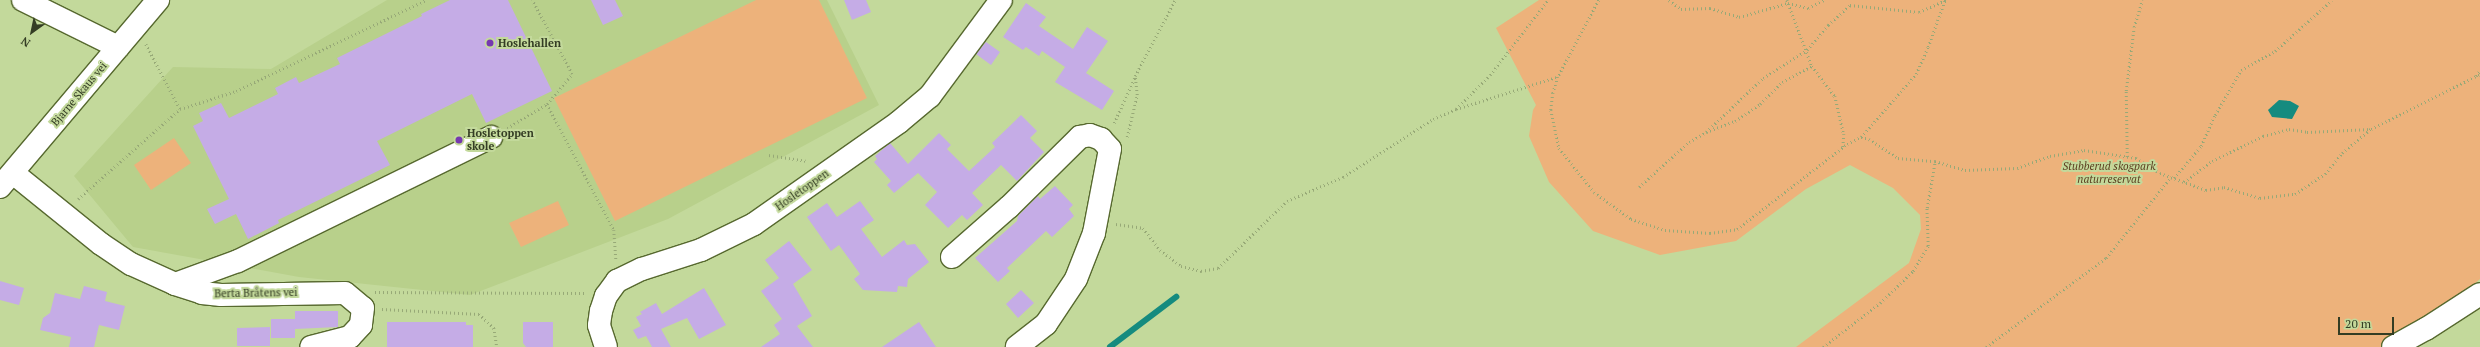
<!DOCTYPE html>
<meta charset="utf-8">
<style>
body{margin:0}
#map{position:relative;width:2480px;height:347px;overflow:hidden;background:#c3d99b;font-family:"PT Serif",serif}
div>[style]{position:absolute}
.built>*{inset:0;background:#b8d08b}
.green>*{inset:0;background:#edb27b}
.water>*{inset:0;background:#158b7f}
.stream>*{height:5.5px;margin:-2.75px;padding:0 2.75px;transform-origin:2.75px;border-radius:2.75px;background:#158b7f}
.building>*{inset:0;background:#c5ace6}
.path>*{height:2.5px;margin-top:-1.25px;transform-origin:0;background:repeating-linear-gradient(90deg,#97a977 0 1px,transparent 0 4px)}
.roads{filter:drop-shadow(1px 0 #57692f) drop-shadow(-1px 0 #57692f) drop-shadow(0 1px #57692f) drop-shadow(0 -1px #57692f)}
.minor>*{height:22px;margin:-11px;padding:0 11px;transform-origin:11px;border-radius:11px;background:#fff}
.major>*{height:22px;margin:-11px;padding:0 11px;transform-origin:11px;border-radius:11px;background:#fff}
.dots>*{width:11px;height:11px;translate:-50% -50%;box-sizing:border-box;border:2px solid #c3d99b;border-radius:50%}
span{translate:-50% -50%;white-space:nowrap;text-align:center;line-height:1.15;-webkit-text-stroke:4px #c3d99b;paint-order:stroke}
.poi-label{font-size:11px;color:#343d24;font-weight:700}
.left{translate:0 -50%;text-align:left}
.street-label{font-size:11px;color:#343d24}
.park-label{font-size:11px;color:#5c3e20;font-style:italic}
.north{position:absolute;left:12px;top:12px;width:40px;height:40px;-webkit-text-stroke:3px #c3d99b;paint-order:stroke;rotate:213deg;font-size:11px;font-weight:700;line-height:16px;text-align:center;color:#343d24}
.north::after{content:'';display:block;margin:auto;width:14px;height:18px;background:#343d24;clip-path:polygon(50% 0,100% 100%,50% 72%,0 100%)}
.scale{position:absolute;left:2338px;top:317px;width:56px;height:18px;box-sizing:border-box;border:2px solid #343d24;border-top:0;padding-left:5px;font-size:12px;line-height:14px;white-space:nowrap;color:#343d24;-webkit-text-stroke:3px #c3d99b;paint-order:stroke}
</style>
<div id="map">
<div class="built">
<div style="clip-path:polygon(387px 0,827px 0,879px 105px,668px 219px,470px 295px,299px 277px,133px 247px,74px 176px,173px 67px,271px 69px)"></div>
</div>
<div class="green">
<div style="clip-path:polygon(756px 0,819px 0,867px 98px,615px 221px,554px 98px)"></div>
<div style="clip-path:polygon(1539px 0,2480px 0,2480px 279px,2415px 335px,2388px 347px,1796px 347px,1909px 263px,1921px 229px,1920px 215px,1893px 188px,1850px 165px,1806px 189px,1736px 241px,1660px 255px,1593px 231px,1549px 182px,1529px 136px,1533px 110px,1536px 105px,1496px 28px)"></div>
<div style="clip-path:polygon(174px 138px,191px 163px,151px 190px,134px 165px)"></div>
<div style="clip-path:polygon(558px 201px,569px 225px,521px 247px,509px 223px)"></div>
</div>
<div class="water">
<div style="clip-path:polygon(2279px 100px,2290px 101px,2299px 106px,2292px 119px,2272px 117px,2268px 110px)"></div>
</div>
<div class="stream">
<div style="left:1110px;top:347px;width:83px;rotate:-37.1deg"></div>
</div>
<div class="building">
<div style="clip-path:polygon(450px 0,508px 0,552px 91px,486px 123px,472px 94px,377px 141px,390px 165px,278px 220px,279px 223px,248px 239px,236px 214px,215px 224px,207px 209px,229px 199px,193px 126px,203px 121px,199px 113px,221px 103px,229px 118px,278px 94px,275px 88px,296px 77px,299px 83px,340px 64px,337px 58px,422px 16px,421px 14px)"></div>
<div style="clip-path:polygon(591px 0,615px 0,623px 16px,603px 25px)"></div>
<div style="clip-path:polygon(844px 0,866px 0,871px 12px,852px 20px)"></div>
<div style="clip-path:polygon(1026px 3px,1046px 17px,1039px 26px,1073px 49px,1087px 27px,1108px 41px,1086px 73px,1114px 91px,1102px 110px,1055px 82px,1065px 67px,1042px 51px,1039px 56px,1026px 47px,1023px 50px,1003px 37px)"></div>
<div style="clip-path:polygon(986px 42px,1000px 52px,991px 65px,976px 54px)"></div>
<div style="clip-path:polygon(1021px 115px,1037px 131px,1030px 138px,1044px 152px,1017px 181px,1001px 165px,972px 193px,983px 205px,967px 220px,962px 215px,948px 228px,925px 205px,937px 192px,918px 173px,894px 193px,887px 185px,891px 181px,874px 162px,877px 159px,875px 156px,890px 143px,908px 164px,939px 133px,951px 145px,947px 149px,969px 171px,995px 147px,992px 143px)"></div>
<div style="clip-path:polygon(1055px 186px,1073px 205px,1069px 209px,1074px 216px,1052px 237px,1046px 231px,1007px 268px,1010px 271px,998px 282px,975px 258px,1017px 221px,1018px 216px,1038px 196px,1040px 199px)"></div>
<div style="clip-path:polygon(860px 201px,874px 220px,861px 229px,882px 257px,904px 240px,907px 245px,915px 244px,929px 262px,908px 279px,907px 287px,898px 286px,897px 292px,863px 290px,854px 279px,860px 274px,839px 245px,831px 251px,807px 217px,827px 203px,837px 217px)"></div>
<div style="clip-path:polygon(789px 241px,812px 270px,793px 284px,812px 316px,797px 326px,813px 347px,761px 347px,780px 334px,774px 325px,782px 319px,761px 291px,779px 278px,765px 260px)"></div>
<div style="clip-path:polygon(0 281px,24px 288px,19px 305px,0 300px)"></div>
<div style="clip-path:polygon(84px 286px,107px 292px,105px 301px,125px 306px,119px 330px,99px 325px,94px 347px,69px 347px,71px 337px,40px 330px,43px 318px,50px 313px,55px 293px,80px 299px)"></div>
<div style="clip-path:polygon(704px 288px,726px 325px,699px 339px,687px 318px,661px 329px,671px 347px,652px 347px,646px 336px,638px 339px,633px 330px,641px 326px,636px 317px,642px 314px,640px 312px,656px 303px,662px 314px)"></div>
<div style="clip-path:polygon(1021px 290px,1034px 303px,1018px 318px,1006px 304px)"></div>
<div style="clip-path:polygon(295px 311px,338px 311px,338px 327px,295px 329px,295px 338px,271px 338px,271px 319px,295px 319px)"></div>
<div style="clip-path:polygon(387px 322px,466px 322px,466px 325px,473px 325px,473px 347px,387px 347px)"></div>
<div style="clip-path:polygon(523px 322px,553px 322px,553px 347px,526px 347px,523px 343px)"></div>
<div style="clip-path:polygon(919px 322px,936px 347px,882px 347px)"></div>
<div style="clip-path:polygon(270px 327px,270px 346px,237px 346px,237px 328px)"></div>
</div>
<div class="path">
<div style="left:1599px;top:0;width:87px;rotate:118deg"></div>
<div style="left:1558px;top:77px;width:17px;rotate:107deg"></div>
<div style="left:1553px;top:93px;width:17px;rotate:97deg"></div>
<div style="left:1551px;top:110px;width:39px;rotate:78deg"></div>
<div style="left:1559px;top:148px;width:56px;rotate:51.5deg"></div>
<div style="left:1594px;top:192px;width:46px;rotate:36.1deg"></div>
<div style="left:1631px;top:219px;width:36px;rotate:18deg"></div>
<div style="left:1665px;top:230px;width:45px;rotate:3.8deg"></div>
<div style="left:1710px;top:233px;width:27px;rotate:-8deg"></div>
<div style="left:1737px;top:229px;width:139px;rotate:-37.7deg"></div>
<div style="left:1847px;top:144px;width:16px;rotate:-27deg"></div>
<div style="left:1861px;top:137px;width:84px;rotate:-48.9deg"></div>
<div style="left:1916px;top:74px;width:30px;rotate:-66deg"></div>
<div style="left:1928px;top:47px;width:50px;rotate:-70.1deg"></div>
<div style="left:1669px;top:0;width:15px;rotate:37deg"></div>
<div style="left:1681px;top:9px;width:29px;rotate:-2deg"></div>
<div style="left:1710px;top:8px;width:30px;rotate:17deg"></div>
<div style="left:1739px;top:17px;width:51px;rotate:-15.9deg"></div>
<div style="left:1788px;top:3px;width:21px;rotate:14deg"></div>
<div style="left:1808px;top:8px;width:18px;rotate:-27deg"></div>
<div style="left:1787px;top:0;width:71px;rotate:69.3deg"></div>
<div style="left:1812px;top:66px;width:38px;rotate:53deg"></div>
<div style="left:1835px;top:96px;width:39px;rotate:77deg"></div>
<div style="left:1844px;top:134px;width:15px;rotate:94deg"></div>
<div style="left:146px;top:44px;width:73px;rotate:62.4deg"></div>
<div style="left:2476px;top:76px;width:7px;rotate:-56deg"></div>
<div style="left:547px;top:104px;width:143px;rotate:62deg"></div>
<div style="left:614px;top:230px;width:30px;rotate:86deg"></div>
<div style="left:1456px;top:109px;width:48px;rotate:-45deg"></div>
<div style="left:1490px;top:75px;width:95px;rotate:-52.3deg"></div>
<div style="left:1114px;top:123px;width:51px;rotate:-65.5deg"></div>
<div style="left:507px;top:128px;width:47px;rotate:-31deg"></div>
<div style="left:547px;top:104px;width:39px;rotate:-50deg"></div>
<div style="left:572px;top:74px;width:84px;rotate:-118.4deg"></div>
<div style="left:1706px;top:132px;width:79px;rotate:-43.5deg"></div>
<div style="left:1763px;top:78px;width:52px;rotate:-32.5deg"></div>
<div style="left:1807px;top:50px;width:33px;rotate:-50deg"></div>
<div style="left:1828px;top:25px;width:30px;rotate:-42deg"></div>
<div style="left:1850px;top:5px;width:69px;rotate:5.8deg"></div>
<div style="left:1919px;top:12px;width:30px;rotate:-24deg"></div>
<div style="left:1127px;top:137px;width:43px;rotate:-76.6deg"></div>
<div style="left:1137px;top:95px;width:19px;rotate:-96deg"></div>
<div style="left:1135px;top:76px;width:86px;rotate:-62.2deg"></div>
<div style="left:1861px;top:137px;width:8px;rotate:14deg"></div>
<div style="left:1869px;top:139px;width:35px;rotate:33deg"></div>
<div style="left:1898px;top:158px;width:37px;rotate:5deg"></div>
<div style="left:1935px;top:161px;width:31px;rotate:17deg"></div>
<div style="left:1965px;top:170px;width:52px;rotate:-2.2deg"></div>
<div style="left:2017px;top:168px;width:35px;rotate:-20deg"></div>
<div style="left:2050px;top:156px;width:35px;rotate:-10deg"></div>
<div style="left:2084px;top:150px;width:53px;rotate:8.7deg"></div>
<div style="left:2136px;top:158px;width:28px;rotate:32deg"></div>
<div style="left:2160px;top:173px;width:49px;rotate:20.3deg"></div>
<div style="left:2206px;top:190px;width:18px;rotate:-9deg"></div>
<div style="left:2224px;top:187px;width:38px;rotate:17deg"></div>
<div style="left:2260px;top:198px;width:35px;rotate:-7deg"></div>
<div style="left:2295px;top:194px;width:36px;rotate:-34deg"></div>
<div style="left:2325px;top:174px;width:27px;rotate:-51deg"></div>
<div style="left:2342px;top:153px;width:38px;rotate:-40deg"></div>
<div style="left:2371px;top:129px;width:122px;rotate:-26.8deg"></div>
<div style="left:769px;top:155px;width:37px;rotate:9deg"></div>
<div style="left:2127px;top:157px;width:66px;rotate:-90.9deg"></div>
<div style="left:2126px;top:91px;width:64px;rotate:-82.9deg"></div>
<div style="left:2134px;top:27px;width:28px;rotate:-73deg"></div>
<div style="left:2174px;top:178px;width:42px;rotate:-49.8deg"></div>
<div style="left:2201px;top:146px;width:34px;rotate:-66deg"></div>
<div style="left:2215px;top:115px;width:52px;rotate:-60deg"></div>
<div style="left:2241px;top:70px;width:39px;rotate:-29deg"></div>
<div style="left:2275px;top:51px;width:76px;rotate:-41.8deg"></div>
<div style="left:2184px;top:182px;width:35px;rotate:-37deg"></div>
<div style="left:2212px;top:161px;width:57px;rotate:-26.1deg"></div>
<div style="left:2263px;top:136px;width:27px;rotate:-15deg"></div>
<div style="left:2289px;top:129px;width:18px;rotate:9deg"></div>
<div style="left:2307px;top:132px;width:64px;rotate:-2.7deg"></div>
<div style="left:1639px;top:187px;width:67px;rotate:-42deg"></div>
<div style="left:1689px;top:142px;width:20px;rotate:-30deg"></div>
<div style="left:1706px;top:132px;width:31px;rotate:-21deg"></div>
<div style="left:1735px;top:121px;width:30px;rotate:-34deg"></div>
<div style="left:1760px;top:104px;width:31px;rotate:-45deg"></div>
<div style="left:1782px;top:82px;width:34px;rotate:-28deg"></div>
<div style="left:78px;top:199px;width:136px;rotate:-41.4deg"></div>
<div style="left:180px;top:109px;width:59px;rotate:-17.8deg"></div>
<div style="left:236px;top:91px;width:211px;rotate:-25.6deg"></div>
<div style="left:1116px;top:224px;width:27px;rotate:8deg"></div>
<div style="left:1143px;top:228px;width:28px;rotate:52deg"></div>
<div style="left:1160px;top:250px;width:26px;rotate:37deg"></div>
<div style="left:1181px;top:266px;width:21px;rotate:14deg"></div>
<div style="left:1201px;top:271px;width:17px;rotate:-10deg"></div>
<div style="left:1218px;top:268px;width:96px;rotate:-44.2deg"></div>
<div style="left:1287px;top:201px;width:61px;rotate:-23.2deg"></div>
<div style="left:1343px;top:177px;width:107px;rotate:-32.8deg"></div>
<div style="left:1433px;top:119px;width:25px;rotate:-23deg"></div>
<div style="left:1456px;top:109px;width:106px;rotate:-17.6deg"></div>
<div style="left:375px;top:292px;width:211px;rotate:0.3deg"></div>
<div style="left:382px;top:309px;width:97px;rotate:3deg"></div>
<div style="left:479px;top:314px;width:21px;rotate:43deg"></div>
<div style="left:494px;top:328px;width:19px;rotate:81deg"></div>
<div style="left:1823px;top:347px;width:72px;rotate:-37.7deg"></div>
<div style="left:1880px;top:303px;width:46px;rotate:-44.1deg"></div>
<div style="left:1913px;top:271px;width:29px;rotate:-59deg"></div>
<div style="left:1928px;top:246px;width:38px;rotate:-92deg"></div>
<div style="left:1927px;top:208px;width:48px;rotate:-80.3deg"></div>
<div style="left:1986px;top:347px;width:149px;rotate:-36.6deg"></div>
<div style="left:2106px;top:258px;width:104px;rotate:-51.3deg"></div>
</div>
<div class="roads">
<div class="minor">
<div style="left:23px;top:0;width:106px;rotate:26.3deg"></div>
<div style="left:13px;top:173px;width:113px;rotate:38.9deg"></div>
<div style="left:101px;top:244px;width:36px;rotate:34deg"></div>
<div style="left:131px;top:264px;width:48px;rotate:24.4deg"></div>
<div style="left:175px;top:284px;width:28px;rotate:18deg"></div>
<div style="left:202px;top:293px;width:19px;rotate:6deg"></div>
<div style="left:221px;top:295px;width:124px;rotate:-0.9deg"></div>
<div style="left:345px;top:293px;width:23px;rotate:40deg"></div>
<div style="left:363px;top:308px;width:17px;rotate:97deg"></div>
<div style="left:361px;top:325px;width:16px;rotate:133deg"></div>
<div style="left:350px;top:337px;width:40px;rotate:165.6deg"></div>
<div style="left:0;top:187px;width:245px;rotate:-49.8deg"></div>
<div style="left:952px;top:257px;width:76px;rotate:-41.3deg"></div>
<div style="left:1009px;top:207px;width:100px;rotate:-44.6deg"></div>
<div style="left:1080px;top:137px;width:10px;rotate:-11deg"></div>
<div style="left:1090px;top:135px;width:12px;rotate:20deg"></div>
<div style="left:1101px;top:139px;width:13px;rotate:48deg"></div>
<div style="left:1110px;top:149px;width:86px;rotate:100.8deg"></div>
<div style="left:1094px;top:233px;width:49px;rotate:111.4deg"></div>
<div style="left:1076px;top:279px;width:54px;rotate:123.7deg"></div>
<div style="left:1046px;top:324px;width:37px;rotate:142deg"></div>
<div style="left:175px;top:284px;width:67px;rotate:-20.1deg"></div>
<div style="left:238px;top:261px;width:282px;rotate:-26.1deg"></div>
<div style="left:606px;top:347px;width:23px;rotate:-108deg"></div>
<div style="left:599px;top:325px;width:14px;rotate:-82deg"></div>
<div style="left:601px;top:311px;width:16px;rotate:-72deg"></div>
<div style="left:606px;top:296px;width:19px;rotate:-54deg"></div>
<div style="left:617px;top:281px;width:28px;rotate:-26deg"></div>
<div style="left:642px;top:269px;width:62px;rotate:-17.9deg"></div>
<div style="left:701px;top:250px;width:59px;rotate:-26.1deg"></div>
<div style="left:754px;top:224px;width:177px;rotate:-35.1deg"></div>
<div style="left:899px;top:122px;width:40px;rotate:-40deg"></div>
<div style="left:930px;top:96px;width:119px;rotate:-53.5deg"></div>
</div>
<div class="major">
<div style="left:2393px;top:347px;width:38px;rotate:-29deg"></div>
<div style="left:2426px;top:329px;width:64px;rotate:-32.9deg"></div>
</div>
</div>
<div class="dots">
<div style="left:490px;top:43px;background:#7639af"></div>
<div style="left:459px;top:140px;background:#7639af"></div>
</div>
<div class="poi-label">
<span class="left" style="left:498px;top:43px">Hoslehallen</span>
<span class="left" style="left:467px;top:140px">Hosletoppen<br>skole</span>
</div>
<div class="street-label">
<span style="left:79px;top:94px;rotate:-50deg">Bjarne Skaus vei</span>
<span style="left:802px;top:190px;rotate:-35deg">Hosletoppen</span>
<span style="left:256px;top:293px;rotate:-1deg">Berta Bråtens vei</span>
</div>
<div class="park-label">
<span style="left:2109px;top:173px">Stubberud skogpark<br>naturreservat</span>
</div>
<div class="north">N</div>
<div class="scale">20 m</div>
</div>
